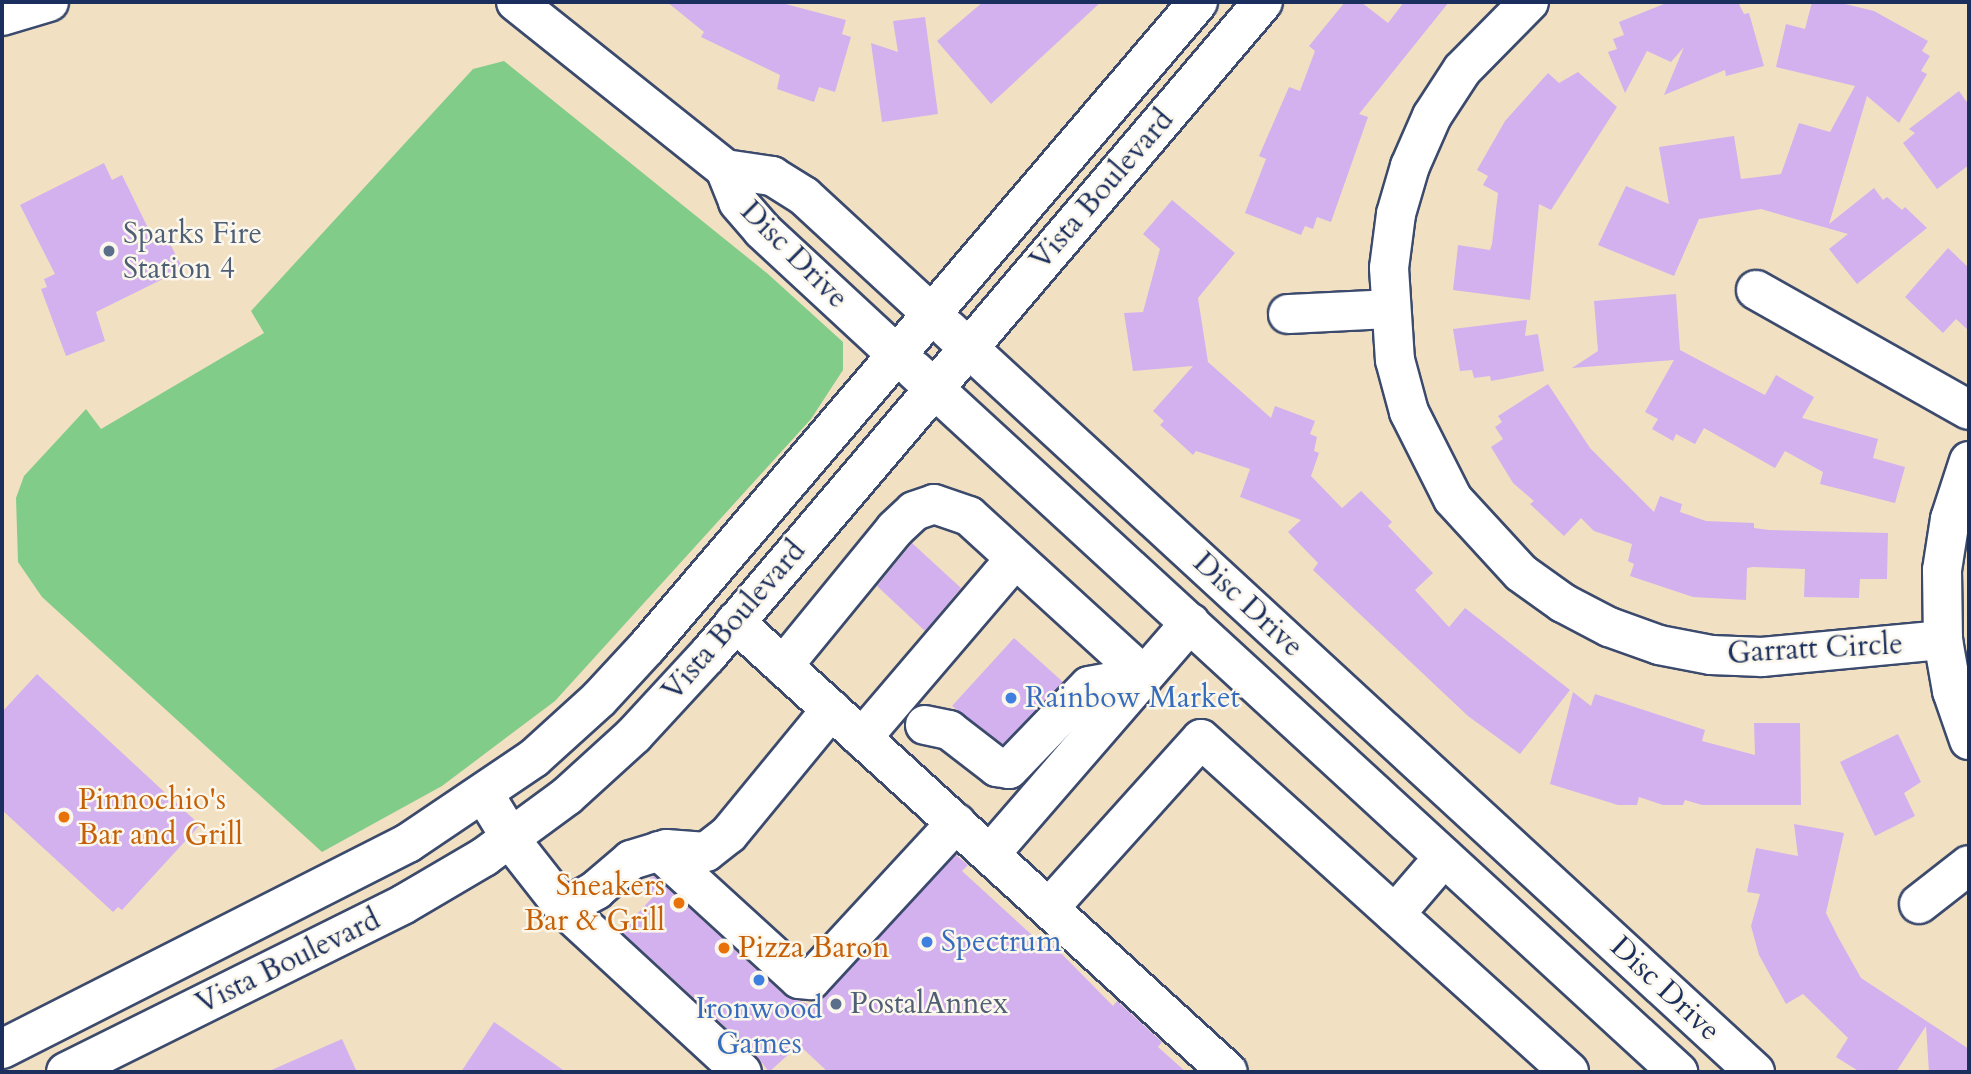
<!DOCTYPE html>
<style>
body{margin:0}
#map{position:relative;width:1971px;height:1074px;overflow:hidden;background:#f2e0c2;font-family:Cardo,serif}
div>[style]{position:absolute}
.green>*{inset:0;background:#82cc8a}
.building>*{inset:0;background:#d3b1ef}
.roads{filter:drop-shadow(2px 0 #3b4a6d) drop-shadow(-2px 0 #3b4a6d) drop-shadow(0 2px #3b4a6d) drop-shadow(0 -2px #3b4a6d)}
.minor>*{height:38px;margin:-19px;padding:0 19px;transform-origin:19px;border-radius:19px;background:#fff}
.major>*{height:38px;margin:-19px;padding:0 19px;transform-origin:19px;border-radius:19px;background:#fff}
.dots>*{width:19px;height:19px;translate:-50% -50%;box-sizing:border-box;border:4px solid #fbf7ec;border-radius:50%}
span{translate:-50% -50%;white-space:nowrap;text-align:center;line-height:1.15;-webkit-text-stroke:5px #fbf7ec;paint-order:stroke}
.street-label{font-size:30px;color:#1b2f5e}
.service-label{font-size:30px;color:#4e5e75}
.left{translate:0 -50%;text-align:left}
.shop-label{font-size:30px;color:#366cbe}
.food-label{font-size:30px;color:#c56008}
.right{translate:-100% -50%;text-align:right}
.frame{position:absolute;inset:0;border:4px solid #1b2f5e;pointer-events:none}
</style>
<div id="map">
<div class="green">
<div style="clip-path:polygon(504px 61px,768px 274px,843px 342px,843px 370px,811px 419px,555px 701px,442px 786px,322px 852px,42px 597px,18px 562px,16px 498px,24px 476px,86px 409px,101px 429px,264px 333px,251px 311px,473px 69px)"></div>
</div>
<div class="building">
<div style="clip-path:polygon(667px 2px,778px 2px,846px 20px,842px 34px,851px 37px,835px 92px,819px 87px,814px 102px,777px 89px,780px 75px,701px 37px,704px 32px)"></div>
<div style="clip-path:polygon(983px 2px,1101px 2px,991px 104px,937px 41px)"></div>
<div style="clip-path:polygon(1345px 2px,1361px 2px,1388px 23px,1404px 2px,1449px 2px,1359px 114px,1368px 117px,1331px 222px,1317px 217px,1313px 229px,1305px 226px,1301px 235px,1245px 213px,1266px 159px,1259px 156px,1289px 87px,1300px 91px,1315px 51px,1309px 46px)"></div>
<div style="clip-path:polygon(1669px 2px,1738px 2px,1744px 14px,1749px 13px,1764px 66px,1726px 76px,1725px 70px,1664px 95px,1684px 47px,1671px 62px,1647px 51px,1625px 93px,1608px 52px,1617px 49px,1613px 39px,1624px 35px,1619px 22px)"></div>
<div style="clip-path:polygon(1812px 2px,1837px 2px,1874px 11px,1928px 41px,1922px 51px,1930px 56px,1921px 71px,1927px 74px,1899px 123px,1867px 96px,1829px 224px,1874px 188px,1883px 200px,1887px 197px,1902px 210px,1905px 207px,1927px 228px,1857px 284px,1829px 249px,1848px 234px,1761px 209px,1699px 219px,1674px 276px,1598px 245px,1626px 186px,1669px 204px,1659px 147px,1734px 136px,1741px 179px,1781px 174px,1799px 123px,1830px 132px,1855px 86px,1776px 67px,1786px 24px,1805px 29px)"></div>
<div style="clip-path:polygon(925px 17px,938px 114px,882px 122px,871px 43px,898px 52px,893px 21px)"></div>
<div style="clip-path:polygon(1578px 72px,1617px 107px,1551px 210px,1539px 204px,1530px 300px,1453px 290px,1458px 245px,1490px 250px,1492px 244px,1498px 193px,1483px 185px,1488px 176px,1477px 170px,1505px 121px,1548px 73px,1559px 83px)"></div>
<div style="clip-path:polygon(1959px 91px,1969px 105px,1969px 165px,1937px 189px,1903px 143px,1915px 133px,1909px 129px)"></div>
<div style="clip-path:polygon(104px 163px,112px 180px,122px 175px,150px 232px,161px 226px,183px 269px,96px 312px,105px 341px,66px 356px,41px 289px,47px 287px,44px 279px,55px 274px,20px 205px)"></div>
<div style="clip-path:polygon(1172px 200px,1235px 253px,1198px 298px,1208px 362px,1271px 418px,1275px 406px,1315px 421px,1310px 434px,1317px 437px,1314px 451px,1319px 453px,1311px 476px,1342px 508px,1361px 491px,1392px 522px,1388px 526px,1433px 573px,1415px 590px,1449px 627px,1465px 608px,1570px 690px,1520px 754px,1468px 716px,1313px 570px,1318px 563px,1288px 532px,1301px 520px,1240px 497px,1250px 469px,1196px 451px,1193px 455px,1160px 425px,1164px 421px,1153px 411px,1193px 366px,1133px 371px,1124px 313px,1143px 312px,1160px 249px,1143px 234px)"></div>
<div style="clip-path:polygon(1948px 248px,1969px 268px,1969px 331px,1956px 319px,1943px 333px,1905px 297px)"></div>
<div style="clip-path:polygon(1676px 294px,1680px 350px,1765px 395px,1776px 375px,1814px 397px,1802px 418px,1878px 439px,1873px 458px,1905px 467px,1895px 503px,1820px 484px,1823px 472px,1785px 451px,1775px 468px,1704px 428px,1695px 444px,1676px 434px,1673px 441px,1652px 429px,1658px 419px,1645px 412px,1674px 360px,1572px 368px,1598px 351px,1594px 301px)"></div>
<div style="clip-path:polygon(1527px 320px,1525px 336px,1538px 334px,1544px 371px,1491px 381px,1490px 376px,1474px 378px,1472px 370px,1460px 371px,1453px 329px)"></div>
<div style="clip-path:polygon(1548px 384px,1590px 448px,1654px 512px,1660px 496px,1682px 504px,1680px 512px,1706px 521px,1754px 523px,1754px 528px,1769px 530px,1888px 533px,1887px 579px,1860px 579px,1859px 598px,1804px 597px,1805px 569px,1753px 567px,1747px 568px,1746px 600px,1693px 597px,1630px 576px,1634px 564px,1628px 561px,1632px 544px,1594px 531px,1581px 518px,1564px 536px,1530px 504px,1534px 501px,1513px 483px,1491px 447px,1503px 439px,1495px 427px,1502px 422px,1498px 416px)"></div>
<div style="clip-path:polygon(912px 543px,961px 588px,925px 631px,877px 586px)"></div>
<div style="clip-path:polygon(1014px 638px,1063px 682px,1003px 744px,952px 706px)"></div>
<div style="clip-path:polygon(37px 674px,200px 825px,122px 910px,118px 907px,113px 912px,2px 810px,2px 712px)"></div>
<div style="clip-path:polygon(1573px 692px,1591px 706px,1595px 694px,1705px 730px,1702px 741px,1755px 755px,1754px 723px,1800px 723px,1801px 805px,1702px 805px,1685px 800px,1683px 805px,1663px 805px,1639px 797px,1637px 805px,1618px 805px,1550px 784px)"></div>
<div style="clip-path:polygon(1898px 734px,1921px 782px,1904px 793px,1915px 816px,1875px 836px,1840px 762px)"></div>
<div style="clip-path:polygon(1794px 824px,1844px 833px,1826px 913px,1838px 937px,1861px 978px,1969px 1049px,1969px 1072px,1929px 1072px,1926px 1026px,1896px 1072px,1860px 1072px,1836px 1057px,1848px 1038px,1803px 994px,1786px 1004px,1759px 955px,1751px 926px,1760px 894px,1747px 892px,1756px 848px,1798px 856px)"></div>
<div style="clip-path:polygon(956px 855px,968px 865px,962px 871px,1045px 947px,1050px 942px,1113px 1006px,1117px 1001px,1162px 1042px,1158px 1047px,1186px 1072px,828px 1072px,799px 1045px,769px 1072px,757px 1056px,621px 931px,652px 898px,637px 884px,654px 876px,784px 995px,813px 1006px)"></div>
<div style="clip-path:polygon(494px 1022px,566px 1072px,461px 1072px)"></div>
<div style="clip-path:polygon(342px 1039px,357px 1072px,267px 1072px)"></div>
</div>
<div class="roads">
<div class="minor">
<div style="left:516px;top:2px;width:268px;rotate:38.6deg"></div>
<div style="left:725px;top:169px;width:35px;rotate:68deg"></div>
<div style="left:738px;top:202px;width:37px;rotate:49deg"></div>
<div style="left:762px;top:230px;width:184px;rotate:42.8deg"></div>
<div style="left:1529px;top:2px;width:95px;rotate:134.6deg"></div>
<div style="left:1462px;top:70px;width:55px;rotate:123.1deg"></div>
<div style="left:1432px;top:116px;width:55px;rotate:113.7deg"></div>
<div style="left:1410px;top:166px;width:50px;rotate:106.3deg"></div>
<div style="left:1396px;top:214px;width:54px;rotate:97.4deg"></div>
<div style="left:1389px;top:268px;width:92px;rotate:86.3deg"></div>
<div style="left:1395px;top:360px;width:54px;rotate:74.9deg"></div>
<div style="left:1409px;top:412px;width:97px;rotate:63.2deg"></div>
<div style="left:1453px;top:499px;width:100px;rotate:47.4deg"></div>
<div style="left:1521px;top:573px;width:52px;rotate:35.5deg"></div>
<div style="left:1563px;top:603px;width:52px;rotate:27.6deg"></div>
<div style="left:1609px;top:627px;width:53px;rotate:19.8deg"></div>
<div style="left:1659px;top:645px;width:53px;rotate:10.9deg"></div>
<div style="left:1711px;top:655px;width:51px;rotate:2.2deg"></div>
<div style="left:1762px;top:657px;width:182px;rotate:-5.4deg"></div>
<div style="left:2px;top:16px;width:49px;rotate:-16.6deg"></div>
<div style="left:725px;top:169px;width:48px;rotate:8.5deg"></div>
<div style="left:772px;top:176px;width:38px;rotate:32deg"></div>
<div style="left:804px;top:196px;width:174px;rotate:42.7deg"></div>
<div style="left:1756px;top:290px;width:244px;rotate:29.4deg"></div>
<div style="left:1288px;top:314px;width:101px;rotate:-2.8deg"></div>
<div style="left:1969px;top:461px;width:61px;rotate:108.1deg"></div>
<div style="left:1950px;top:519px;width:52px;rotate:98.9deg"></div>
<div style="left:1942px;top:570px;width:70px;rotate:89.2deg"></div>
<div style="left:1943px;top:640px;width:52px;rotate:80deg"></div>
<div style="left:1952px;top:691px;width:52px;rotate:70.9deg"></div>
<div style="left:735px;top:622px;width:667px;rotate:42.39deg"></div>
<div style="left:783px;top:666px;width:177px;rotate:-50.7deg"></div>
<div style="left:895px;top:529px;width:26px;rotate:-43deg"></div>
<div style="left:914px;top:511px;width:21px;rotate:-19deg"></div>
<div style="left:934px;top:504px;width:37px;rotate:19deg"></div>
<div style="left:969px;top:516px;width:237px;rotate:42.4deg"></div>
<div style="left:925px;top:725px;width:25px;rotate:12deg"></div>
<div style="left:949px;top:730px;width:61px;rotate:37.6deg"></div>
<div style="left:997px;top:767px;width:12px;rotate:9deg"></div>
<div style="left:1009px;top:769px;width:115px;rotate:-46.1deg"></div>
<div style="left:1089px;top:686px;width:56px;rotate:-10.3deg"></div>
<div style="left:862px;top:738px;width:234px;rotate:-49.5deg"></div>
<div style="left:484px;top:794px;width:63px;rotate:58.6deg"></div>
<div style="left:517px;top:848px;width:76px;rotate:51.9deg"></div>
<div style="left:564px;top:908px;width:242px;rotate:42.7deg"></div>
<div style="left:659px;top:851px;width:190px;rotate:42.4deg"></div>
<div style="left:799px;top:979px;width:12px;rotate:5deg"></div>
<div style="left:811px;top:980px;width:214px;rotate:-47.3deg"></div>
<div style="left:990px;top:854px;width:306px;rotate:-49.1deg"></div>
<div style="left:1919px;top:904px;width:63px;rotate:-38deg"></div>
<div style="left:564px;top:908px;width:37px;rotate:-29deg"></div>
<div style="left:596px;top:890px;width:46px;rotate:-40.6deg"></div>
<div style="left:631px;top:860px;width:37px;rotate:-17deg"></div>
<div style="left:666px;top:849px;width:40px;rotate:4.3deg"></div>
<div style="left:706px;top:852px;width:29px;rotate:-38deg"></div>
<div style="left:729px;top:834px;width:161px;rotate:-50.6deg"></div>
<div style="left:1049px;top:908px;width:227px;rotate:-48deg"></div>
<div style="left:1201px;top:739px;width:496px;rotate:42.1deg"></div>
<div style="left:1395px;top:914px;width:75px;rotate:-49.3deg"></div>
</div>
<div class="major">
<div style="left:948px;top:329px;width:1097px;rotate:42.64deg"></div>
<div style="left:914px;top:370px;width:1038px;rotate:42.58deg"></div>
<div style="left:2px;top:1049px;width:455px;rotate:-26.9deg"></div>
<div style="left:408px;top:843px;width:152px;rotate:-34deg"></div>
<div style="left:534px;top:758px;width:88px;rotate:-42.2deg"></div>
<div style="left:599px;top:699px;width:71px;rotate:-47.3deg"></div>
<div style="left:647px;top:647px;width:848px;rotate:-49.49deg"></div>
<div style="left:66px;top:1072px;width:377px;rotate:-26.4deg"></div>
<div style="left:404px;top:904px;width:93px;rotate:-30.4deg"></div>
<div style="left:484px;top:857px;width:103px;rotate:-36.3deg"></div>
<div style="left:567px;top:796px;width:91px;rotate:-42.3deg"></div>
<div style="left:634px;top:735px;width:108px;rotate:-47.3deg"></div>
<div style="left:707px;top:656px;width:858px;rotate:-49.63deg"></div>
</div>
</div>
<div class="dots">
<div style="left:109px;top:251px;background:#5c6f8a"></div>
<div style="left:1011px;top:698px;background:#3f7fe0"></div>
<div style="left:64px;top:817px;background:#e8710a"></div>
<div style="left:679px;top:903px;background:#e8710a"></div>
<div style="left:927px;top:942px;background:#3f7fe0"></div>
<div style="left:724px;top:948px;background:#e8710a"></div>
<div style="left:759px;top:980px;background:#3f7fe0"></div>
<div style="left:836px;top:1004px;background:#5c6f8a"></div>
</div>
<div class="street-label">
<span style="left:1102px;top:190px;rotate:-49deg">Vista Boulevard</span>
<span style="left:794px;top:255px;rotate:45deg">Disc Drive</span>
<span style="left:1248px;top:605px;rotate:43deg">Disc Drive</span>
<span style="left:734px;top:621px;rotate:-49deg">Vista Boulevard</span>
<span style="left:1815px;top:649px;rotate:-3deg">Garratt Circle</span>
<span style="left:288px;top:962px;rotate:-26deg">Vista Boulevard</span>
<span style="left:1665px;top:989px;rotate:43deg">Disc Drive</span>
</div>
<div class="service-label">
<span class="left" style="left:123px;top:251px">Sparks Fire<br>Station 4</span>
<span class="left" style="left:850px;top:1004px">PostalAnnex</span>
</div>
<div class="shop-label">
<span class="left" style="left:1025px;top:698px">Rainbow Market</span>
<span class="left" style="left:941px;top:942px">Spectrum</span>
<span style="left:759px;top:1026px">Ironwood<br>Games</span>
</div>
<div class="food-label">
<span class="left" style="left:78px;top:817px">Pinnochio's<br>Bar and Grill</span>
<span class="right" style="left:665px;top:903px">Sneakers<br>Bar &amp; Grill</span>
<span class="left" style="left:738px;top:948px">Pizza Baron</span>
</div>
<div class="frame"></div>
</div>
